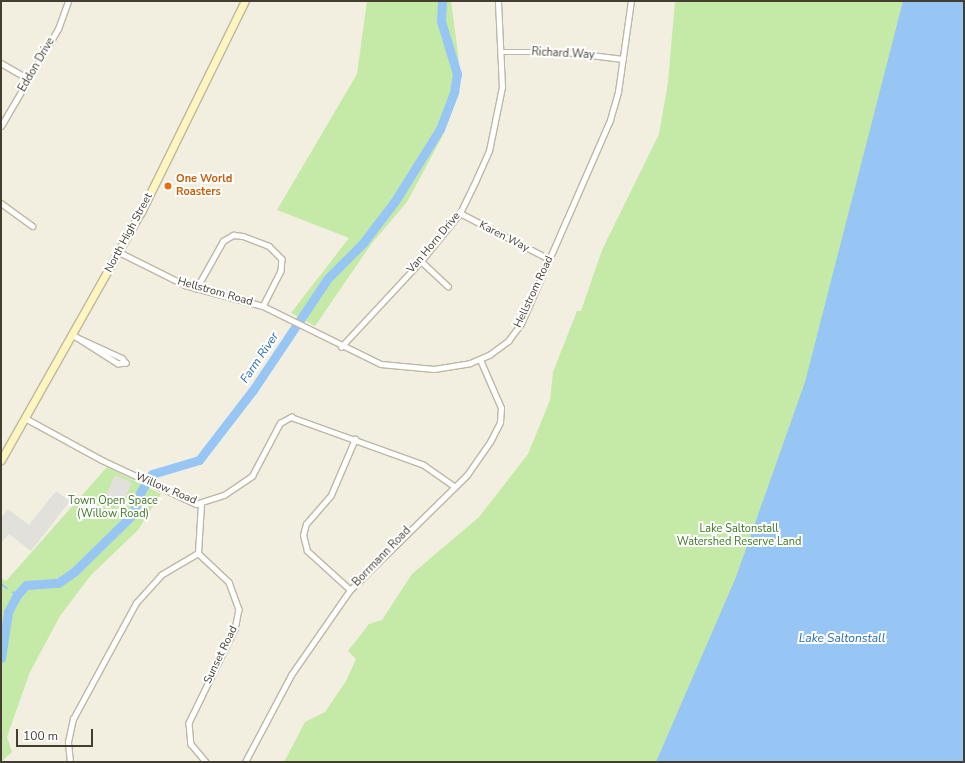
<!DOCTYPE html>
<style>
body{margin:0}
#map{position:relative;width:965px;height:763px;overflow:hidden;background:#f2efe1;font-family:"Nunito Sans",sans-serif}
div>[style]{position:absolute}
.green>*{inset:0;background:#c5eaa7}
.parking>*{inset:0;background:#e2e0db}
.water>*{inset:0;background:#98c6f4}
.stream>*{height:1.5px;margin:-0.75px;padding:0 0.75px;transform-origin:0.75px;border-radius:0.75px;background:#98c6f4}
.river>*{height:9px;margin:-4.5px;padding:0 4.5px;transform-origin:4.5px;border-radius:4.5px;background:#98c6f4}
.roads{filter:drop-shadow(1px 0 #beb7a4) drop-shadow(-1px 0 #beb7a4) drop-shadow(0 1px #beb7a4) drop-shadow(0 -1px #beb7a4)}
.minor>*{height:4.5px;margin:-2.25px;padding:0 2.25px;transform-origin:2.25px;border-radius:2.25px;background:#fff}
.secondary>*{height:7px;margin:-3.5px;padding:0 3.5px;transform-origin:3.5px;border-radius:3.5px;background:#fff6bf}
.dots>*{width:11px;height:11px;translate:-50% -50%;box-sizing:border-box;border:2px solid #fff;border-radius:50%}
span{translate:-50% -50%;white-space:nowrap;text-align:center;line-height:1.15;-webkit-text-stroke:4px #fff;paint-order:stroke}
.street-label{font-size:11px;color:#443e32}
.food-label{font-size:11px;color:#c56008;font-weight:700}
.left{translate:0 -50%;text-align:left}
.park-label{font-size:11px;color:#3b7822}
.water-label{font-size:12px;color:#256bb5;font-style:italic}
.frame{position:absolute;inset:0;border:2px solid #443e32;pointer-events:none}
.scale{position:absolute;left:16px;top:729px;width:77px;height:18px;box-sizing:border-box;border:2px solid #443e32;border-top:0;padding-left:5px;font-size:12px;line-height:14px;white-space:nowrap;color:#443e32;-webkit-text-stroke:3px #fff;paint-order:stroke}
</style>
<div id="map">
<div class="green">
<div style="clip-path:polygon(367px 1px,451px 1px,459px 61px,455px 103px,442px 137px,407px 202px,372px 243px,315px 326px,291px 313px,349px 238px,277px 210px,357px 74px)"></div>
<div style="clip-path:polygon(675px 1px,964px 1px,964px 762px,284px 762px,305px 722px,325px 712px,346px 681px,356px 659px,348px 651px,369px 624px,382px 620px,412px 574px,479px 517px,528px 454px,550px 400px,553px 372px,577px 311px,581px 311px,602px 250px,659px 134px,668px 82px)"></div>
<div style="clip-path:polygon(107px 467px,161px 494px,138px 530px,91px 575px,60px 616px,30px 672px,7px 737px,12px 752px,1px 762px,1px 578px,6px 581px)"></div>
</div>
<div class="parking">
<div style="clip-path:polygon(115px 475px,132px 483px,123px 502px,106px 495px)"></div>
<div style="clip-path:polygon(56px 491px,70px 501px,31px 551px,9px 534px,1px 543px,1px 518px,8px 509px,29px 525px)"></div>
</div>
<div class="water">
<div style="clip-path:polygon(903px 1px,964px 1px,964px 762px,656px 762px,736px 577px,805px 382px)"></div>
</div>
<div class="stream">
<div style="left:1px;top:584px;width:7px;rotate:34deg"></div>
<div style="left:13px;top:592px;width:5px;rotate:37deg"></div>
</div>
<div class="river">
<div style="left:1px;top:658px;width:47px;rotate:-81.3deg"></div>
<div style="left:8px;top:612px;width:19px;rotate:-62deg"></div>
<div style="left:17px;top:595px;width:13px;rotate:-48deg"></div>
<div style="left:26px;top:585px;width:32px;rotate:-4deg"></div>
<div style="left:58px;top:583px;width:21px;rotate:-35deg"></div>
<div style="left:75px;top:571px;width:81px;rotate:-44.5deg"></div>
<div style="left:133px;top:514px;width:24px;rotate:-71deg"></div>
<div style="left:141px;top:491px;width:20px;rotate:-57deg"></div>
<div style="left:152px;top:474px;width:49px;rotate:-16.6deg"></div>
<div style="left:199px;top:460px;width:88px;rotate:-52.4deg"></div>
<div style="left:253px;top:390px;width:135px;rotate:-56.2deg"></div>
<div style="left:328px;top:278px;width:49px;rotate:-45deg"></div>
<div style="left:363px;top:243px;width:53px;rotate:-52.7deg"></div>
<div style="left:395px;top:201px;width:85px;rotate:-58deg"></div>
<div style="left:440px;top:129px;width:40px;rotate:-69deg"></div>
<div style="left:454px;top:92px;width:18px;rotate:-81deg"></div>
<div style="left:457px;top:74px;width:55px;rotate:-106.8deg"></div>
<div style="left:441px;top:21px;width:20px;rotate:-87deg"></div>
</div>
<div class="roads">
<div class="minor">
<div style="left:503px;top:52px;width:63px"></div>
<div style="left:566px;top:52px;width:57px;rotate:7deg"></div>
<div style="left:1px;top:63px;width:32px;rotate:30deg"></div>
<div style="left:1px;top:126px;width:113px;rotate:-59.6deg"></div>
<div style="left:58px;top:29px;width:30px;rotate:-70deg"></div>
<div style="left:1px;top:203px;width:39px;rotate:36deg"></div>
<div style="left:460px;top:213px;width:100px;rotate:27.3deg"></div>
<div style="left:119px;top:252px;width:74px;rotate:26.6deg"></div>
<div style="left:185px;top:285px;width:81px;rotate:15.1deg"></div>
<div style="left:263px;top:306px;width:131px;rotate:26.2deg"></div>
<div style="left:381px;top:364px;width:53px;rotate:5.4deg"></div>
<div style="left:434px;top:369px;width:36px;rotate:-9deg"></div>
<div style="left:470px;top:363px;width:21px;rotate:-23deg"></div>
<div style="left:489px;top:355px;width:24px;rotate:-36deg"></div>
<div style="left:508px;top:341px;width:21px;rotate:-53deg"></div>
<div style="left:521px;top:324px;width:223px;rotate:-66.4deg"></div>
<div style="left:610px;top:120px;width:29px;rotate:-74deg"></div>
<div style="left:618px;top:92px;width:92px;rotate:-81.9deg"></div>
<div style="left:421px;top:261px;width:37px;rotate:43deg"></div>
<div style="left:196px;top:289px;width:55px;rotate:-60.6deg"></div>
<div style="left:223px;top:241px;width:12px;rotate:-31deg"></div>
<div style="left:233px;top:235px;width:10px;rotate:6deg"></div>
<div style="left:243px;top:236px;width:28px;rotate:21deg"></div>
<div style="left:269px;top:246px;width:18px;rotate:45deg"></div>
<div style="left:282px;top:259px;width:12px;rotate:95deg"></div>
<div style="left:281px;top:271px;width:39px;rotate:117deg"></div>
<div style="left:74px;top:336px;width:53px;rotate:24.6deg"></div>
<div style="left:122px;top:358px;width:6px;rotate:51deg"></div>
<div style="left:126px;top:363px;width:8px;rotate:173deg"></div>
<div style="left:118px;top:364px;width:52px;rotate:-147.5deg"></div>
<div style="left:341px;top:347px;width:117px;rotate:-47.1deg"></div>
<div style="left:421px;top:261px;width:62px;rotate:-50.9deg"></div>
<div style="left:460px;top:213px;width:37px;rotate:-64deg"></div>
<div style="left:476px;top:180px;width:32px;rotate:-66deg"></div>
<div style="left:489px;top:151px;width:65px;rotate:-78.5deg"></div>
<div style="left:502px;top:87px;width:86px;rotate:-92.7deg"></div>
<div style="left:27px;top:419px;width:85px;rotate:28.7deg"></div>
<div style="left:102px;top:460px;width:104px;rotate:25.1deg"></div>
<div style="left:196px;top:504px;width:29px;rotate:-18deg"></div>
<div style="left:224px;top:495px;width:34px;rotate:-34deg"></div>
<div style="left:252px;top:476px;width:60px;rotate:-62.2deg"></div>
<div style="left:280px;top:423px;width:13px;rotate:-29deg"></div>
<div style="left:291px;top:417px;width:141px;rotate:19.8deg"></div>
<div style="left:424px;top:465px;width:37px;rotate:35deg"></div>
<div style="left:198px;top:553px;width:42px;rotate:43.1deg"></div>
<div style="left:229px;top:582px;width:29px;rotate:70deg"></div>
<div style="left:239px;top:609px;width:20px;rotate:101deg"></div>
<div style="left:235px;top:629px;width:105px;rotate:116.1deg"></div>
<div style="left:189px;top:723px;width:21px;rotate:85deg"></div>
<div style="left:191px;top:744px;width:23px;rotate:50deg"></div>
<div style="left:198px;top:553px;width:49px;rotate:-86.5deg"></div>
<div style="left:350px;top:590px;width:58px;rotate:-137.8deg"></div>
<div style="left:307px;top:551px;width:16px;rotate:-104deg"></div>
<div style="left:303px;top:535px;width:11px;rotate:-75deg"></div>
<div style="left:306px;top:524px;width:38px;rotate:-49deg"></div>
<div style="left:331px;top:495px;width:61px;rotate:-66.8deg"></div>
<div style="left:70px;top:762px;width:20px;rotate:-96deg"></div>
<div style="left:68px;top:742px;width:24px;rotate:-78deg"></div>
<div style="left:73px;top:719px;width:132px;rotate:-61.5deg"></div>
<div style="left:136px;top:603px;width:38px;rotate:-48deg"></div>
<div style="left:161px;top:575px;width:43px;rotate:-30.7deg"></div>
<div style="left:245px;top:762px;width:98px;rotate:-62.1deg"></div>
<div style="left:291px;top:675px;width:103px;rotate:-55.2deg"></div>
<div style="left:350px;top:590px;width:164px;rotate:-44.5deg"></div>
<div style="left:467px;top:475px;width:40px;rotate:-55.1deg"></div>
<div style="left:490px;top:442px;width:22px;rotate:-63deg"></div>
<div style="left:500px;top:422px;width:14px;rotate:-86deg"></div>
<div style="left:501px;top:408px;width:52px;rotate:-113.6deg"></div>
</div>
<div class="secondary">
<div style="left:1px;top:460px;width:285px;rotate:-60.6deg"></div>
<div style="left:141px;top:212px;width:235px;rotate:-63.8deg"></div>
</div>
</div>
<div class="dots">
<div style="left:168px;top:186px;background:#e8710a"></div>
</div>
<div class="street-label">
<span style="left:563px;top:54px;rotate:3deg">Richard Way</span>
<span style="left:37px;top:65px;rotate:-60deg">Eddon Drive</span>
<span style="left:129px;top:233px;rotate:-62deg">North High Street</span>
<span style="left:504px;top:237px;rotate:27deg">Karen Way</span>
<span style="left:434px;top:243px;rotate:-50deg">Van Horn Drive</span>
<span style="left:215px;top:292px;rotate:16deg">Hellstrom Road</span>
<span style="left:534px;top:292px;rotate:-65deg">Hellstrom Road</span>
<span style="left:166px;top:489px;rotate:23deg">Willow Road</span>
<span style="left:382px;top:557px;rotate:-46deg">Borrmann Road</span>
<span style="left:221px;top:655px;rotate:-64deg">Sunset Road</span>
</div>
<div class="food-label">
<span class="left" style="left:176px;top:186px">One World<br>Roasters</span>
</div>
<div class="park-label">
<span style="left:113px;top:508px">Town Open Space<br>(Willow Road)</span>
<span style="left:739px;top:536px">Lake Saltonstall<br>Watershed Reserve Land</span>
</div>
<div class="water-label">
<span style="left:260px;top:358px;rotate:-56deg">Farm River</span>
<span style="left:842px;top:639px">Lake Saltonstall</span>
</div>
<div class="frame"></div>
<div class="scale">100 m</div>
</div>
